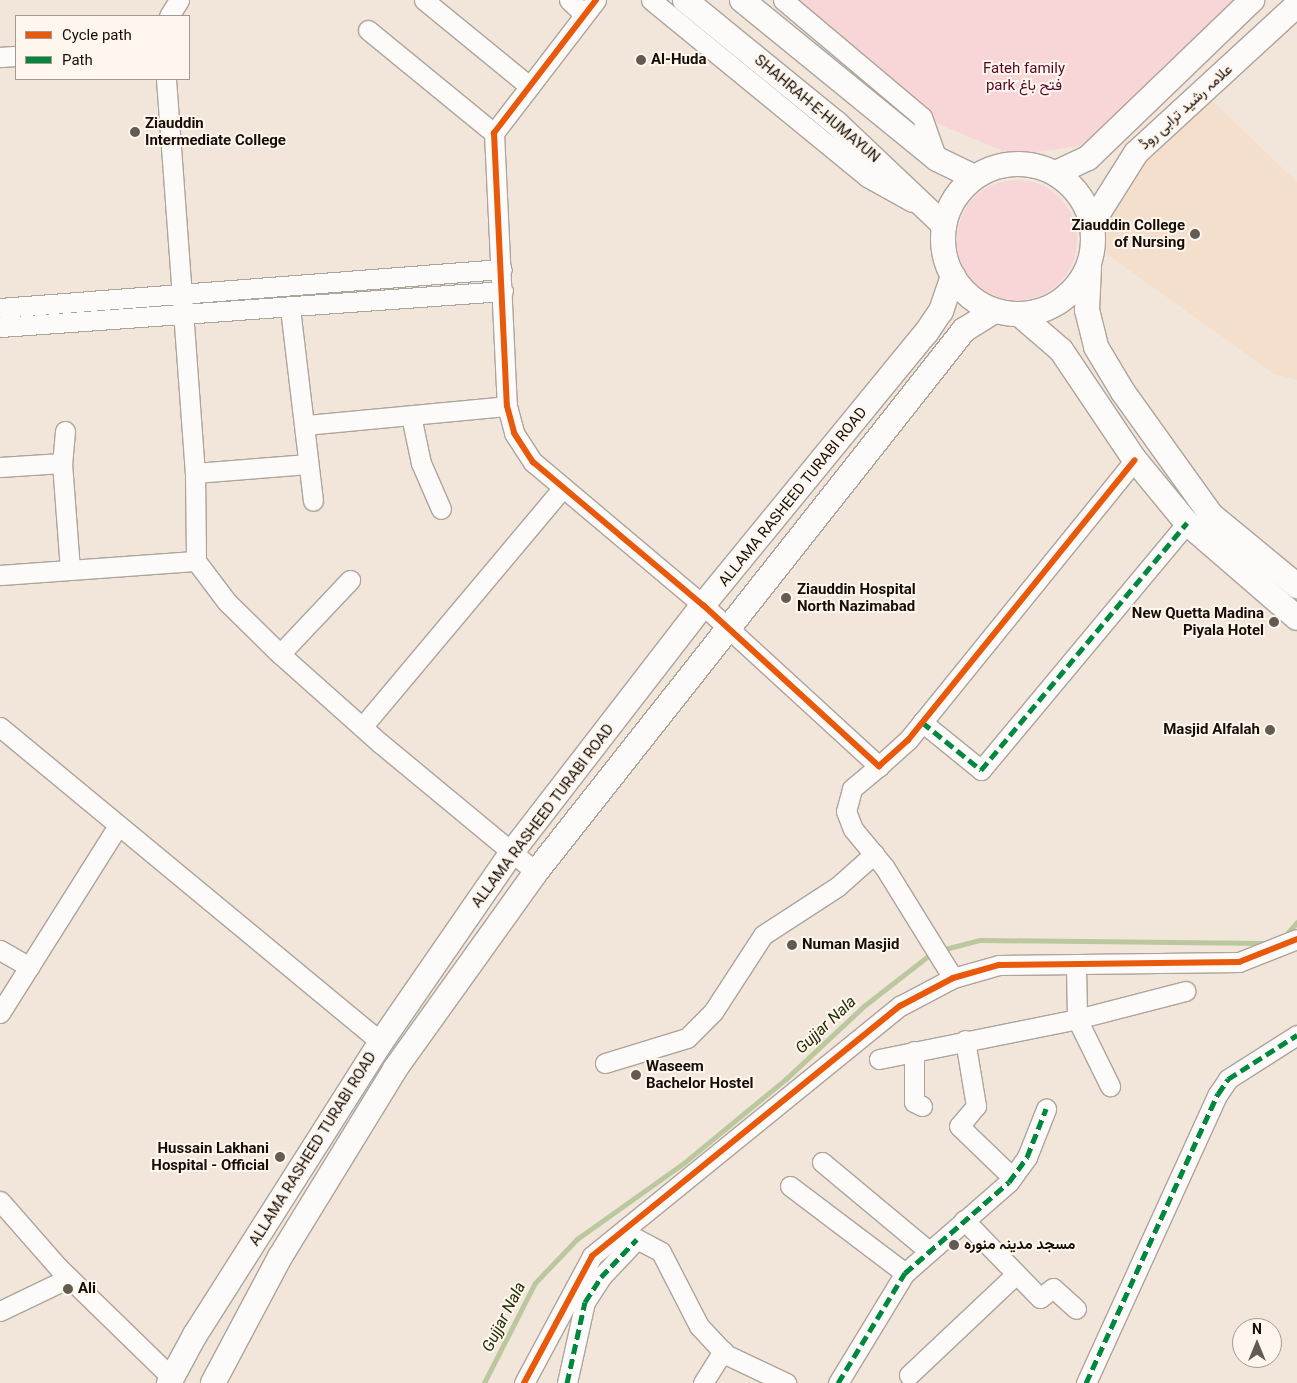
<!DOCTYPE html>
<html>
<head>
<meta charset="utf-8">
<style>
	body { margin:0 }
	#map { position:relative; width:1297px; height:1383px; overflow:hidden; background:#f2e6db; font-family:Roboto,Vazirmatn,sans-serif }
	div>[style] { position:absolute }
	.built>* { inset:0; background:#f4dfcc }
	.green>* { inset:0; background:#f8d5d6 }
	.round { border-radius:50% }
	.stream>* { height:4.5px; margin:-2.25px; padding:0 2.25px; transform-origin:2.25px; border-radius:2.25px; background:#bbc89e }
	.roads { filter:drop-shadow(1px 0 #ada49b) drop-shadow(-1px 0 #ada49b) drop-shadow(0 1px #ada49b) drop-shadow(0 -1px #ada49b) }
	.minor>* { height:19px; margin:-9.5px; padding:0 9.5px; transform-origin:9.5px; border-radius:9.5px; background:#fdfbfa }
	.major>* { height:24px; margin:-12px; padding:0 12px; transform-origin:12px; border-radius:12px; background:#fdfbfa }
	.major>.ring { margin:-12px; padding:0; box-sizing:content-box; background:none; border:24px solid #fdfbfa; border-radius:50% }
	.quiet>* { height:5px; margin-top:-2.5px; transform-origin:0; background:repeating-linear-gradient(90deg,#00873e 0 10px,transparent 0 15px) }
	.cycleway>* { height:6px; margin:-3px; padding:0 3px; transform-origin:3px; border-radius:3px; background:#e8590c }
	.dots>* { width:14px; height:14px; translate:-50% -50%; box-sizing:border-box; border:2px solid #fff6ed; border-radius:50% }
	span { translate:-50% -50%; white-space:nowrap; text-align:center; line-height:1.15; -webkit-text-stroke:4px #fff6ed; paint-order:stroke }
	.poi-label { font-size:15px; color:#160e07; font-weight:700 }
	.left { translate:0 -50%; text-align:left }
	.right { translate:-100% -50%; text-align:right }
	.park-label { font-size:15px; color:#550726 }
	.street-label { font-size:15px; color:#160e07 }
	.water-label { font-size:16px; color:#202f06; font-style:italic }
	.legend { position:absolute; left:15px; top:15px; width:175px; height:65px; box-sizing:border-box; background:#fff6ed; border:1px solid #a29991; margin:0; padding:6px 9px; list-style:none; font-size:15px; color:#160e07 }
	.legend li { display:flex; align-items:center; gap:10px; height:25px }
	.legend b { width:25px; border:1px solid #a29991 }
	.north { position:absolute; left:1232px; top:1318px; width:50px; height:50px; box-sizing:border-box; background:#fff6ed; border:1px solid #a29991; border-radius:50%; rotate:0deg; font-size:14px; font-weight:700; line-height:20px; text-align:center; color:#160e07 }
	.north::after { content:''; display:block; margin:auto; width:18px; height:22px; background:#635a51; clip-path:polygon(50% 0,100% 100%,50% 72%,0 100%) }
</style>
</head>
<body>
<div id="map">
	<div class="built">
		<div style="clip-path:polygon(1203px 92px,1297px 182px,1297px 380px,1274px 374px,1094px 245px,1092px 223px)"></div>
	</div>
	<div class="green">
		<div style="clip-path:polygon(783px 0,1248px 0,1094px 144px,1012px 155px,922px 117px)"></div>
		<div class="round" style="left:957px;top:180px;width:120px;height:120px"></div>
	</div>
	<div class="stream">
		<div style="left:1285px;top:936px;width:18px;rotate:-49deg"></div>
		<div style="left:941px;top:950px;width:40px;rotate:-14.4deg"></div>
		<div style="left:980px;top:940px;width:284px;rotate:0.6deg"></div>
		<div style="left:484px;top:1383px;width:112px;rotate:-63deg"></div>
		<div style="left:535px;top:1283px;width:61px;rotate:-46.3deg"></div>
		<div style="left:577px;top:1239px;width:131px;rotate:-35.4deg"></div>
		<div style="left:684px;top:1163px;width:132px;rotate:-39.5deg"></div>
		<div style="left:786px;top:1079px;width:107px;rotate:-43.1deg"></div>
		<div style="left:864px;top:1006px;width:86px;rotate:-37.9deg"></div>
	</div>
	<div class="roads">
		<div class="minor">
			<div style="left:424px;top:0;width:136px;rotate:39.3deg"></div>
			<div style="left:569px;top:0;width:21px;rotate:43deg"></div>
			<div style="left:596px;top:0;width:168px;rotate:127.5deg"></div>
			<div style="left:494px;top:133px;width:273px;rotate:87.3deg"></div>
			<div style="left:507px;top:406px;width:28px;rotate:75deg"></div>
			<div style="left:514px;top:433px;width:35px;rotate:57deg"></div>
			<div style="left:533px;top:462px;width:222px;rotate:40.1deg"></div>
			<div style="left:703px;top:605px;width:239px;rotate:42.5deg"></div>
			<div style="left:879px;top:766px;width:39px;rotate:-42deg"></div>
			<div style="left:908px;top:740px;width:360px;rotate:-51deg"></div>
			<div style="left:651px;top:0;width:279px;rotate:39.3deg"></div>
			<div style="left:867px;top:177px;width:51px;rotate:29.1deg"></div>
			<div style="left:783px;top:0;width:182px;rotate:40.1deg"></div>
			<div style="left:922px;top:117px;width:45px;rotate:70.3deg"></div>
			<div style="left:169px;top:16px;width:19px;rotate:-58deg"></div>
			<div style="left:368px;top:30px;width:163px;rotate:39.3deg"></div>
			<div style="left:0;top:57px;width:16px;rotate:-4deg"></div>
			<div style="left:166px;top:79px;width:395px;rotate:85.8deg"></div>
			<div style="left:195px;top:473px;width:88px;rotate:89.3deg"></div>
			<div style="left:196px;top:561px;width:51px;rotate:52.9deg"></div>
			<div style="left:227px;top:602px;width:74px;rotate:44.5deg"></div>
			<div style="left:280px;top:654px;width:134px;rotate:41.7deg"></div>
			<div style="left:380px;top:743px;width:202px;rotate:39.6deg"></div>
			<div style="left:0;top:308px;width:503px;rotate:-4.45deg"></div>
			<div style="left:290px;top:308px;width:194px;rotate:83.2deg"></div>
			<div style="left:0;top:327px;width:504px;rotate:-4.09deg"></div>
			<div style="left:411px;top:416px;width:48px;rotate:78deg"></div>
			<div style="left:421px;top:463px;width:50px;rotate:66.5deg"></div>
			<div style="left:306px;top:425px;width:202px;rotate:-5.4deg"></div>
			<div style="left:65px;top:431px;width:32px;rotate:95deg"></div>
			<div style="left:62px;top:463px;width:107px;rotate:85.7deg"></div>
			<div style="left:0;top:467px;width:62px;rotate:-3.7deg"></div>
			<div style="left:195px;top:473px;width:113px;rotate:-4.6deg"></div>
			<div style="left:0;top:575px;width:196px;rotate:-4.1deg"></div>
			<div style="left:280px;top:654px;width:102px;rotate:-46.6deg"></div>
			<div style="left:922px;top:722px;width:76px;rotate:39.1deg"></div>
			<div style="left:981px;top:770px;width:322px;rotate:-50.2deg"></div>
			<div style="left:0;top:727px;width:494px;rotate:39.6deg"></div>
			<div style="left:362px;top:727px;width:311px;rotate:-50deg"></div>
			<div style="left:879px;top:766px;width:35px;rotate:140deg"></div>
			<div style="left:852px;top:789px;width:23px;rotate:105deg"></div>
			<div style="left:846px;top:811px;width:19px;rotate:69deg"></div>
			<div style="left:853px;top:829px;width:50px;rotate:50.6deg"></div>
			<div style="left:885px;top:868px;width:129px;rotate:58.3deg"></div>
			<div style="left:0;top:950px;width:34px;rotate:30deg"></div>
			<div style="left:1076px;top:965px;width:54px;rotate:88.9deg"></div>
			<div style="left:1077px;top:1019px;width:75px;rotate:63.8deg"></div>
			<div style="left:0;top:1013px;width:220px;rotate:-57.8deg"></div>
			<div style="left:965px;top:1040px;width:67px;rotate:80.5deg"></div>
			<div style="left:976px;top:1106px;width:26px;rotate:130deg"></div>
			<div style="left:959px;top:1126px;width:74px;rotate:43.9deg"></div>
			<div style="left:914px;top:1051px;width:51px;rotate:90deg"></div>
			<div style="left:914px;top:1102px;width:9px;rotate:27deg"></div>
			<div style="left:879px;top:1059px;width:202px;rotate:-11.4deg"></div>
			<div style="left:1077px;top:1019px;width:112px;rotate:-14.5deg"></div>
			<div style="left:605px;top:1063px;width:86px;rotate:-17deg"></div>
			<div style="left:687px;top:1038px;width:37px;rotate:-45deg"></div>
			<div style="left:713px;top:1012px;width:92px;rotate:-57deg"></div>
			<div style="left:763px;top:935px;width:88px;rotate:-33deg"></div>
			<div style="left:837px;top:887px;width:50px;rotate:-41.7deg"></div>
			<div style="left:822px;top:1162px;width:139px;rotate:39.8deg"></div>
			<div style="left:790px;top:1186px;width:144px;rotate:37.1deg"></div>
			<div style="left:0;top:1201px;width:88px;rotate:48.7deg"></div>
			<div style="left:58px;top:1267px;width:159px;rotate:44.2deg"></div>
			<div style="left:964px;top:1220px;width:109px;rotate:45.7deg"></div>
			<div style="left:1040px;top:1298px;width:16px;rotate:-38deg"></div>
			<div style="left:1053px;top:1288px;width:31px;rotate:42deg"></div>
			<div style="left:0;top:1311px;width:76px;rotate:-25.6deg"></div>
			<div style="left:909px;top:1375px;width:147px;rotate:-43.3deg"></div>
			<div style="left:524px;top:1383px;width:144px;rotate:-61.8deg"></div>
			<div style="left:592px;top:1256px;width:397px;rotate:-39.1deg"></div>
			<div style="left:900px;top:1006px;width:60px;rotate:-27.8deg"></div>
			<div style="left:953px;top:978px;width:48px;rotate:-15.8deg"></div>
			<div style="left:999px;top:965px;width:240px;rotate:-0.7deg"></div>
			<div style="left:1239px;top:962px;width:62px;rotate:-21.6deg"></div>
			<div style="left:567px;top:1383px;width:83px;rotate:-77.5deg"></div>
			<div style="left:585px;top:1302px;width:30px;rotate:-57deg"></div>
			<div style="left:601px;top:1277px;width:52px;rotate:-46.5deg"></div>
			<div style="left:637px;top:1239px;width:27px;rotate:28deg"></div>
			<div style="left:661px;top:1252px;width:83px;rotate:62.8deg"></div>
			<div style="left:699px;top:1326px;width:38px;rotate:47deg"></div>
			<div style="left:725px;top:1354px;width:68px;rotate:25.4deg"></div>
			<div style="left:703px;top:1383px;width:38px;rotate:-58deg"></div>
			<div style="left:838px;top:1383px;width:129px;rotate:-58.7deg"></div>
			<div style="left:905px;top:1273px;width:138px;rotate:-41.2deg"></div>
			<div style="left:1009px;top:1182px;width:31px;rotate:-54deg"></div>
			<div style="left:1027px;top:1157px;width:52px;rotate:-68.4deg"></div>
			<div style="left:1086px;top:1383px;width:318px;rotate:-65.5deg"></div>
			<div style="left:1218px;top:1094px;width:18px;rotate:-56deg"></div>
			<div style="left:1228px;top:1079px;width:82px;rotate:-32.5deg"></div>
		</div>
		<div class="major">
			<div style="left:685px;top:0;width:195px;rotate:39.2deg"></div>
			<div style="left:836px;top:123px;width:149px;rotate:43.4deg"></div>
			<div style="left:742px;top:0;width:252px;rotate:39.2deg"></div>
			<div style="left:937px;top:159px;width:41px;rotate:25.9deg"></div>
			<div class="ring" style="left:943px;top:164px;width:126px;height:126px"></div>
			<div style="left:1056px;top:173px;width:35px;rotate:-25deg"></div>
			<div style="left:1088px;top:158px;width:228px;rotate:-43.9deg"></div>
			<div style="left:1092px;top:223px;width:83px;rotate:-57.8deg"></div>
			<div style="left:1136px;top:153px;width:219px;rotate:-42.6deg"></div>
			<div style="left:1089px;top:268px;width:42px;rotate:92.7deg"></div>
			<div style="left:1087px;top:310px;width:38px;rotate:76deg"></div>
			<div style="left:1096px;top:347px;width:52px;rotate:59deg"></div>
			<div style="left:1123px;top:392px;width:151px;rotate:54.4deg"></div>
			<div style="left:1211px;top:515px;width:112px;rotate:39.5deg"></div>
			<div style="left:1019px;top:314px;width:55px;rotate:40.6deg"></div>
			<div style="left:1061px;top:350px;width:133px;rotate:56.1deg"></div>
			<div style="left:1135px;top:460px;width:82px;rotate:50.5deg"></div>
			<div style="left:1187px;top:523px;width:145px;rotate:40.8deg"></div>
			<div style="left:169px;top:1383px;width:55px;rotate:-61.6deg"></div>
			<div style="left:195px;top:1335px;width:347px;rotate:-57.6deg"></div>
			<div style="left:381px;top:1042px;width:231px;rotate:-55.4deg"></div>
			<div style="left:512px;top:852px;width:312px;rotate:-52.3deg"></div>
			<div style="left:703px;top:605px;width:352px;rotate:-50.7deg"></div>
			<div style="left:926px;top:333px;width:27px;rotate:-56deg"></div>
			<div style="left:941px;top:311px;width:37px;rotate:-71deg"></div>
			<div style="left:213px;top:1383px;width:143px;rotate:-62deg"></div>
			<div style="left:280px;top:1257px;width:220px;rotate:-58.5deg"></div>
			<div style="left:395px;top:1069px;width:242px;rotate:-54.4deg"></div>
			<div style="left:536px;top:872px;width:691px;rotate:-51.7deg"></div>
			<div style="left:964px;top:330px;width:36px;rotate:-32deg"></div>
		</div>
	</div>
	<div class="quiet">
		<div style="left:922px;top:722px;width:76px;rotate:39.1deg"></div>
		<div style="left:981px;top:770px;width:322px;rotate:-50.2deg"></div>
		<div style="left:567px;top:1383px;width:83px;rotate:-77.5deg"></div>
		<div style="left:585px;top:1302px;width:30px;rotate:-57deg"></div>
		<div style="left:601px;top:1277px;width:52px;rotate:-46.5deg"></div>
		<div style="left:838px;top:1383px;width:129px;rotate:-58.7deg"></div>
		<div style="left:905px;top:1273px;width:138px;rotate:-41.2deg"></div>
		<div style="left:1009px;top:1182px;width:31px;rotate:-54deg"></div>
		<div style="left:1027px;top:1157px;width:52px;rotate:-68.4deg"></div>
		<div style="left:1086px;top:1383px;width:318px;rotate:-65.5deg"></div>
		<div style="left:1218px;top:1094px;width:18px;rotate:-56deg"></div>
		<div style="left:1228px;top:1079px;width:82px;rotate:-32.5deg"></div>
	</div>
	<div class="cycleway">
		<div style="left:596px;top:0;width:168px;rotate:127.5deg"></div>
		<div style="left:494px;top:133px;width:273px;rotate:87.3deg"></div>
		<div style="left:507px;top:406px;width:28px;rotate:75deg"></div>
		<div style="left:514px;top:433px;width:35px;rotate:57deg"></div>
		<div style="left:533px;top:462px;width:222px;rotate:40.1deg"></div>
		<div style="left:703px;top:605px;width:239px;rotate:42.5deg"></div>
		<div style="left:879px;top:766px;width:39px;rotate:-42deg"></div>
		<div style="left:908px;top:740px;width:360px;rotate:-51deg"></div>
		<div style="left:524px;top:1383px;width:144px;rotate:-61.8deg"></div>
		<div style="left:592px;top:1256px;width:397px;rotate:-39.1deg"></div>
		<div style="left:900px;top:1006px;width:60px;rotate:-27.8deg"></div>
		<div style="left:953px;top:978px;width:48px;rotate:-15.8deg"></div>
		<div style="left:999px;top:965px;width:240px;rotate:-0.7deg"></div>
		<div style="left:1239px;top:962px;width:62px;rotate:-21.6deg"></div>
	</div>
	<div class="dots">
		<div style="left:641px;top:60px;background:#635a51"></div>
		<div style="left:135px;top:132px;background:#635a51"></div>
		<div style="left:1195px;top:234px;background:#635a51"></div>
		<div style="left:786px;top:598px;background:#635a51"></div>
		<div style="left:1274px;top:622px;background:#635a51"></div>
		<div style="left:1270px;top:730px;background:#635a51"></div>
		<div style="left:792px;top:945px;background:#635a51"></div>
		<div style="left:636px;top:1075px;background:#635a51"></div>
		<div style="left:280px;top:1157px;background:#635a51"></div>
		<div style="left:954px;top:1245px;background:#635a51"></div>
		<div style="left:68px;top:1289px;background:#635a51"></div>
	</div>
	<div class="poi-label">
		<span class="left" style="left:651px;top:60px">Al-Huda</span>
		<span class="left" style="left:145px;top:132px">Ziauddin<br>Intermediate College</span>
		<span class="right" style="left:1185px;top:234px">Ziauddin College<br>of Nursing</span>
		<span class="left" style="left:797px;top:598px">Ziauddin Hospital<br>North Nazimabad</span>
		<span class="right" style="left:1264px;top:622px">New Quetta Madina<br>Piyala Hotel</span>
		<span class="right" style="left:1260px;top:730px">Masjid Alfalah</span>
		<span class="left" style="left:802px;top:945px">Numan Masjid</span>
		<span class="left" style="left:646px;top:1075px">Waseem<br>Bachelor Hostel</span>
		<span class="right" style="left:269px;top:1157px">Hussain Lakhani<br>Hospital - Official</span>
		<span class="left" style="left:964px;top:1245px">مسجد مدینہ منورہ</span>
		<span class="left" style="left:78px;top:1289px">Ali</span>
	</div>
	<div class="park-label">
		<span style="left:1024px;top:77px">Fateh family<br>park فتح باغ</span>
	</div>
	<div class="street-label">
		<span style="left:1186px;top:107px;rotate:-42deg">علامہ رشید ترابی روڈ</span>
		<span style="left:817px;top:109px;rotate:40deg">SHAHRAH-E-HUMAYUN</span>
		<span style="left:793px;top:497px;rotate:-51deg">ALLAMA RASHEED TURABI ROAD</span>
		<span style="left:543px;top:816px;rotate:-53deg">ALLAMA RASHEED TURABI ROAD</span>
		<span style="left:313px;top:1149px;rotate:-58deg">ALLAMA RASHEED TURABI ROAD</span>
	</div>
	<div class="water-label">
		<span style="left:826px;top:1025px;rotate:-43deg">Gujjar Nala</span>
		<span style="left:504px;top:1317px;rotate:-63deg">Gujjar Nala</span>
	</div>
	<ul class="legend">
	<li><b style="height:6px;background:#e8590c"></b>Cycle path</li>
	<li><b style="height:6px;background:#00873e"></b>Path</li>
	</ul>
	<div class="north">N</div>
</div>
</body>
</html>
